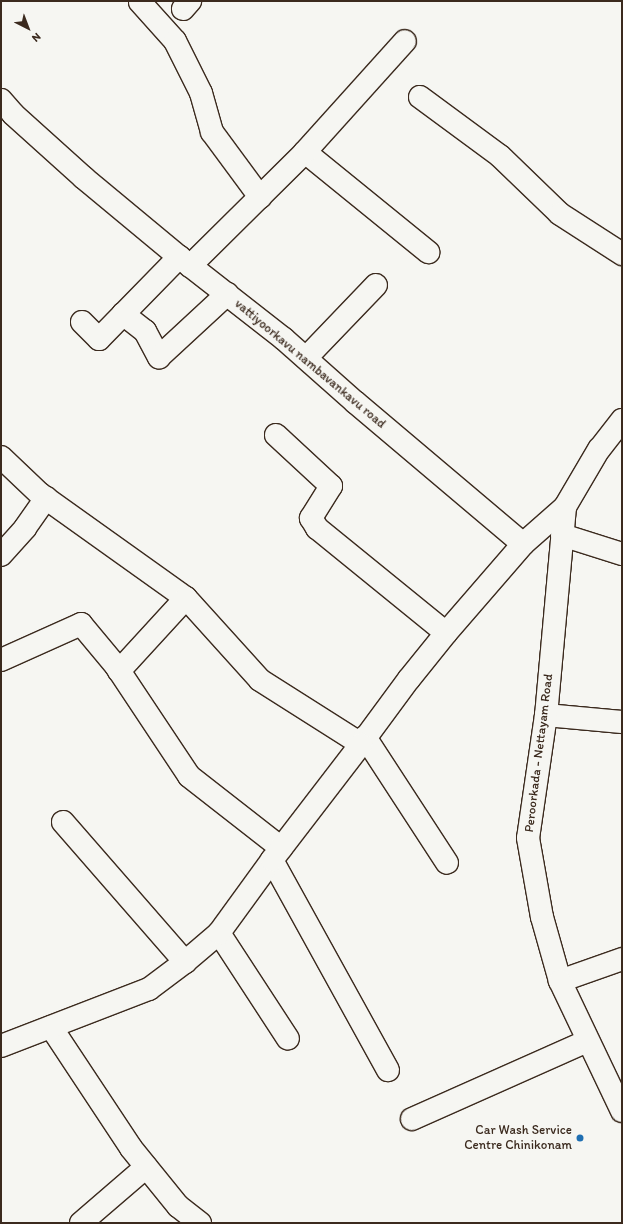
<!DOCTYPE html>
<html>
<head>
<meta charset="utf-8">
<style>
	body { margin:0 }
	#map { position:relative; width:623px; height:1224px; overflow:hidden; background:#f6f6f2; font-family:Itim,sans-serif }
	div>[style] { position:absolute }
	.roads { filter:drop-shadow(1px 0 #3b2a1e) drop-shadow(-1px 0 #3b2a1e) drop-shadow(0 1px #3b2a1e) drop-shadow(0 -1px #3b2a1e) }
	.street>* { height:22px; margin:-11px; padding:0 11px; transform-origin:11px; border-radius:11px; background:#f6f6f2 }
	.secondary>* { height:22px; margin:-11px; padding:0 11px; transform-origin:11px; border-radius:11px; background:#f6f6f2 }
	.dots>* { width:11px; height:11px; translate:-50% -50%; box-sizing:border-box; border:2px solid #f6f6f2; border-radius:50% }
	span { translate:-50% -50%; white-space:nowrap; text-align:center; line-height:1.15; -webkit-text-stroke:3px #f6f6f2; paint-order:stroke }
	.street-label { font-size:13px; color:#3b2a1e }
	.poi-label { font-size:13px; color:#3b2a1e }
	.right { translate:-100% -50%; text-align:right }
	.frame { position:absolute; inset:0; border:2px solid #3b2a1e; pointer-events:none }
	.north { position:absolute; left:8px; top:8px; width:40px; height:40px; -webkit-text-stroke:3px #f6f6f2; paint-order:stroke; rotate:138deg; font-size:11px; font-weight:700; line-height:16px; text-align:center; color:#3b2a1e }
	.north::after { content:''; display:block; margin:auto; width:14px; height:18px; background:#3b2a1e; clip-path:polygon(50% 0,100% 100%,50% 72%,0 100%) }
</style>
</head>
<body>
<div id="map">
	<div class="roads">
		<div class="street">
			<div style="left:140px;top:2px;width:52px;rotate:48.1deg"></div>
			<div style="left:175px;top:41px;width:58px;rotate:63.4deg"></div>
			<div style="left:201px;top:93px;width:41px;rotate:74.2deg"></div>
			<div style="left:212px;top:132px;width:81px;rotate:53.6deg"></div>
			<div style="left:183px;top:9px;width:11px;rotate:-49deg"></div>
			<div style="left:420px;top:97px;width:99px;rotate:36.4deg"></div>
			<div style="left:500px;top:156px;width:83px;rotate:44deg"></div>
			<div style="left:560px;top:214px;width:74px;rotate:32.8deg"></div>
			<div style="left:1px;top:100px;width:18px;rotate:49deg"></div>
			<div style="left:13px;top:114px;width:96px;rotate:42deg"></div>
			<div style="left:84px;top:178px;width:124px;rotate:39.7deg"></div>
			<div style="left:179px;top:257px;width:133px;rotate:38deg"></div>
			<div style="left:284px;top:339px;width:95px;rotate:41.6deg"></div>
			<div style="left:355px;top:402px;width:220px;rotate:40.2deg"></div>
			<div style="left:523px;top:544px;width:56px;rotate:-41.4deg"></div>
			<div style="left:305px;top:152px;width:159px;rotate:39.1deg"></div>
			<div style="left:190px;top:266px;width:162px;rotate:-44.7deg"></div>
			<div style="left:305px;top:152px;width:149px;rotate:-48deg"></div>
			<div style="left:123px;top:314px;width:28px;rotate:38deg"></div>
			<div style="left:145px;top:331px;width:30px;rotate:62deg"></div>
			<div style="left:159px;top:357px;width:93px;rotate:-42.8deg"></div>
			<div style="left:82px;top:322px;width:24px;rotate:45deg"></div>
			<div style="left:99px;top:339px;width:115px;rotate:-45.7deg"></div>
			<div style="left:306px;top:358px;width:101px;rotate:-46.2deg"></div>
			<div style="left:276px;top:435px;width:75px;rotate:42.8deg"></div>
			<div style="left:331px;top:486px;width:38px;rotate:122deg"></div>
			<div style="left:311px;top:518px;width:12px;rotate:59deg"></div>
			<div style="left:317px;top:528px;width:166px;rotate:39.1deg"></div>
			<div style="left:1px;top:457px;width:54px;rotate:43.5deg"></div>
			<div style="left:40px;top:494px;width:179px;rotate:35.5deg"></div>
			<div style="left:186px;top:598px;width:110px;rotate:47.9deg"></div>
			<div style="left:260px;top:680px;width:120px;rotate:32.4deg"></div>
			<div style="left:361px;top:744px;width:81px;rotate:-53.6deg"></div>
			<div style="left:409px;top:679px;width:59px;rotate:-51.2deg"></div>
			<div style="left:446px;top:633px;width:118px;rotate:-49.1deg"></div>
			<div style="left:562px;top:535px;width:63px;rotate:17.6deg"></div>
			<div style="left:1px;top:555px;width:36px;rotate:-48deg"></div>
			<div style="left:25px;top:528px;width:37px;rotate:-55deg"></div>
			<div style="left:1px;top:660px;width:88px;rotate:-24.2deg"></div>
			<div style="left:81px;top:624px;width:55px;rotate:50.2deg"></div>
			<div style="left:116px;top:666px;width:132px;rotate:56.4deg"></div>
			<div style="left:189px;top:776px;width:117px;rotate:38deg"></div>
			<div style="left:119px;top:671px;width:99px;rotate:-47.5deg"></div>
			<div style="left:546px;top:715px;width:76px;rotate:5.3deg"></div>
			<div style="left:365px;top:737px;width:150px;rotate:56.9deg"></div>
			<div style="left:63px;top:822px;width:186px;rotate:48.9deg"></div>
			<div style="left:272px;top:860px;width:240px;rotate:61.1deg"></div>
			<div style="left:219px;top:933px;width:126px;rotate:56.9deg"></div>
			<div style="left:560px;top:981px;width:66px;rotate:-19.5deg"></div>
			<div style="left:51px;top:1027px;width:145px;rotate:56.5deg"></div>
			<div style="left:131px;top:1148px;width:75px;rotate:51deg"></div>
			<div style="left:178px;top:1206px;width:28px;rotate:38deg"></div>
			<div style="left:1px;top:1046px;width:159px;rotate:-21.1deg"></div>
			<div style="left:149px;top:989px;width:45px;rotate:-36.9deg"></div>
			<div style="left:185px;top:962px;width:45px;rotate:-40.5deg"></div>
			<div style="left:219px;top:933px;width:90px;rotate:-54deg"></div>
			<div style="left:272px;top:860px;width:146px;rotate:-52.5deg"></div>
			<div style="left:412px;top:1119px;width:192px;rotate:-24deg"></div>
			<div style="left:81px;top:1223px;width:86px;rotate:-40.7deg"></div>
		</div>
		<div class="secondary">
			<div style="left:622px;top:420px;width:37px;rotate:128deg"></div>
			<div style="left:599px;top:449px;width:67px;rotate:120.4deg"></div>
			<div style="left:565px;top:507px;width:209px;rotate:95.2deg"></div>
			<div style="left:546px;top:715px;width:124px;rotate:98.3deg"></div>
			<div style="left:528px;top:838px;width:80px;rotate:80deg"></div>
			<div style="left:542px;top:917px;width:66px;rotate:74.3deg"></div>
			<div style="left:560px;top:981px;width:144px;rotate:64.5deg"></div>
		</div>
	</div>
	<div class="dots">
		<div style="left:580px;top:1138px;background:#1f6fb2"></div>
	</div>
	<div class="street-label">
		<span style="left:310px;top:364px;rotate:40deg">vattiyoorkavu nambavankavu road</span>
		<span style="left:539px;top:753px;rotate:-83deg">Peroorkada - Nettayam Road</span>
	</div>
	<div class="poi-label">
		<span class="right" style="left:572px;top:1138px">Car Wash Service<br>Centre Chinikonam</span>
	</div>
	<div class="frame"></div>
	<div class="north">N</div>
</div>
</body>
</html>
